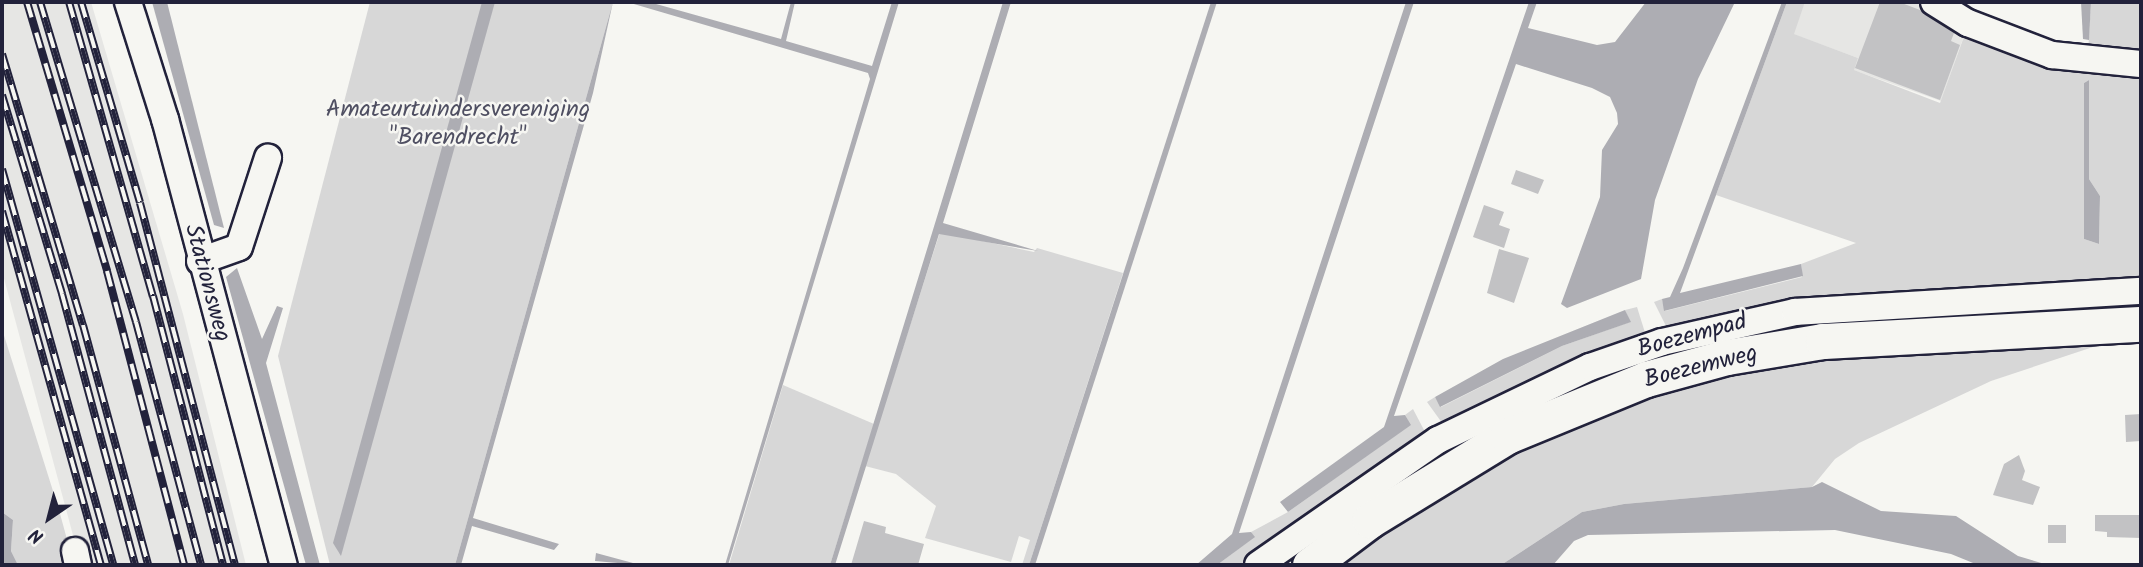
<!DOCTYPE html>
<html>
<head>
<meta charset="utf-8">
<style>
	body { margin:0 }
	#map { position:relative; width:2143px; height:567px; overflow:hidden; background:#f6f6f2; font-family:Kalam,sans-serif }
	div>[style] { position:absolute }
	.built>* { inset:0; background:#e6e6e4 }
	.green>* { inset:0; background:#d7d7d7 }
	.water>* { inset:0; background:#adadb3 }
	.building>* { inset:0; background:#c2c2c4 }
	.roads { filter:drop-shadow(2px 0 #22223b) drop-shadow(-2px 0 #22223b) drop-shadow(0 2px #22223b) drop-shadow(0 -2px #22223b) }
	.minor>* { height:26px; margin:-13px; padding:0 13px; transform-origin:13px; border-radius:13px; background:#f6f6f2 }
	.major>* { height:35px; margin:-17.5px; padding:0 17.5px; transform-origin:17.5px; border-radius:17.5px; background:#f6f6f2 }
	.rail>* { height:8px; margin-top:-4px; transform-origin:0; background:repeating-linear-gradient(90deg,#f6f6f2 0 16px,#22223b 0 32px); box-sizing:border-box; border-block:2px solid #22223b }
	span { translate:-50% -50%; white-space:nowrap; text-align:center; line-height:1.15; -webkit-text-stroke:5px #f6f6f2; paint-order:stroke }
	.park-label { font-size:24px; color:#4f4f62 }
	.street-label { font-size:24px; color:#22223b }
	.frame { position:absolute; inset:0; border:4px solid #22223b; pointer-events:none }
	.north { position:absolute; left:14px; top:483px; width:70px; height:70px; -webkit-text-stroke:5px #f6f6f2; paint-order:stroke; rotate:215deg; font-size:19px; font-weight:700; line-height:28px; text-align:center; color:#22223b }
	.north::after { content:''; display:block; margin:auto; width:24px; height:32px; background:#22223b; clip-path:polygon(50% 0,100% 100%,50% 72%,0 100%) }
</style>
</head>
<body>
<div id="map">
	<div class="built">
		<div style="clip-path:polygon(2px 2px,91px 2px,183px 314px,246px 565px,81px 565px,2px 271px)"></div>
		<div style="clip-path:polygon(1805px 2px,1968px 2px,1971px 16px,1941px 101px,1853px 70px,1858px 58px,1793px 34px)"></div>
	</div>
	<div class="green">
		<div style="clip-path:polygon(370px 2px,613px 2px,455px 565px,330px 565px,278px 356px)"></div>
		<div style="clip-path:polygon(evenodd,1787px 2px,1805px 2px,1794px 34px,1858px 58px,1854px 70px,1940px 103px,1966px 31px,2141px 74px,2141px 285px,1669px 332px,1654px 302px,1662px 299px,1665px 311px,1802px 277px,1801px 264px,1856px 243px,1716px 195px,1787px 2px,2089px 80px,2089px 179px,2100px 196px,2099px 244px,2084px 239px,2084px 83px,2089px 80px)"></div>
		<div style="clip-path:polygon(2091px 2px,2141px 2px,2141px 56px,2088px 54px)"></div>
		<div style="clip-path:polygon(940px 232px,1034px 252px,1037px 248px,1123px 273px,1029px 565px,1022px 565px,1030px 540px,1019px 536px,1011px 562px,925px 538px,936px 506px,896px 474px,865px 466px)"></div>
		<div style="clip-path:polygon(1637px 307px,1647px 339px,1445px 427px,1427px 402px,1435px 397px,1441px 407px,1562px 346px,1630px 322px,1625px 310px)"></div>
		<div style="clip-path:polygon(2px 329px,59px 510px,74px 565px,18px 565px,11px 551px,13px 520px,2px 512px)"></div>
		<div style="clip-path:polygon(2105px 343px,1991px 381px,1859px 443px,1835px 459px,1812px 487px,1624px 504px,1582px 512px,1501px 565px,1329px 565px,1503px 450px,1656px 387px,1845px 351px)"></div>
		<div style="clip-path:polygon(783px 385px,874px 424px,830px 565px,729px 565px)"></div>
		<div style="clip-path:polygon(1413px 409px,1424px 430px,1421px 442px,1248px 565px,1217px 565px,1254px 537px,1251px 532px,1288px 512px,1410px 425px,1405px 415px)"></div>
	</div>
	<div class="water">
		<div style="clip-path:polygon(152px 2px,167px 2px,224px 228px,214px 225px)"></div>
		<div style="clip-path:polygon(482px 2px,495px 2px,341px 556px,333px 543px)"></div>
		<div style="clip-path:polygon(613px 2px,593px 93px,473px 518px,559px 544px,554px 550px,472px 526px,461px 565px,455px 565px)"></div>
		<div style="clip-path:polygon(627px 2px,649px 2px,781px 39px,791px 2px,795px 2px,786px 41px,872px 66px,892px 2px,899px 2px,728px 565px,725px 565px,870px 79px,868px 73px)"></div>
		<div style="clip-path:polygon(1003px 2px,1011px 2px,943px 223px,1038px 251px,939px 234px,835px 565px,830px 565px)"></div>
		<div style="clip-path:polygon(1211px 2px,1217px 2px,1035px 565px,1029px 565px)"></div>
		<div style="clip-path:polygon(1406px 2px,1414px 2px,1239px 533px,1251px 532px,1255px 537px,1217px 565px,1196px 565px,1232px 534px)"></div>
		<div style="clip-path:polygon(1529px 2px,1537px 2px,1528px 28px,1597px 45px,1615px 42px,1646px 2px,1735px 2px,1698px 79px,1655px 200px,1641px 279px,1567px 308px,1561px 304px,1600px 197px,1602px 150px,1618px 124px,1617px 113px,1610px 97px,1592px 88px,1516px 64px,1394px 416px,1405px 415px,1411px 425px,1288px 512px,1280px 502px,1384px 427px)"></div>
		<div style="clip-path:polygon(1782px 2px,1787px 2px,1680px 293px,1801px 264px,1803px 276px,1664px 311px,1662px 299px,1670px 297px,1683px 268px)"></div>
		<div style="clip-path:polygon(2081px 2px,2091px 2px,2089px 40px,2083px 39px)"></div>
		<div style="clip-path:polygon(2089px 80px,2089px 179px,2100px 196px,2099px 244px,2084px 239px,2084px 83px)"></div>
		<div style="clip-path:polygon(237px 268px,262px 339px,277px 306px,283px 308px,266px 363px,320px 565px,306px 565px,226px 277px)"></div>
		<div style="clip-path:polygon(1625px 310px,1631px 322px,1562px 346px,1440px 407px,1435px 397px,1503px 359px)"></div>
		<div style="clip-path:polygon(1822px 482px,1881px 511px,1956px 516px,2018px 556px,2048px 565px,1978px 565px,1951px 554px,1835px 530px,1588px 535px,1574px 541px,1553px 565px,1501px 565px,1582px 512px,1624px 504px,1812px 487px)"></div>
		<div style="clip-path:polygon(2px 512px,13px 520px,11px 551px,18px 565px,2px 565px)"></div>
		<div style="clip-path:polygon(596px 553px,633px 563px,640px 565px,595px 561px)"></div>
	</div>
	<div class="building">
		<div style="clip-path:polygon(1880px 2px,1899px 2px,1920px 10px,1954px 33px,1951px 41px,1960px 45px,1940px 100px,1855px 68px)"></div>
		<div style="clip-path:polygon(1516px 170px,1544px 180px,1538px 194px,1511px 184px)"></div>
		<div style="clip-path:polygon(1484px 205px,1504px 212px,1499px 225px,1510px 229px,1504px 248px,1473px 237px)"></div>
		<div style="clip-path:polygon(1499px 249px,1529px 258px,1514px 303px,1487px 293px)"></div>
		<div style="clip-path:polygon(2141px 414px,2141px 441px,2126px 442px,2125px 415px)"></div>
		<div style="clip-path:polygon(2019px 455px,2025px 471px,2022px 480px,2040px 487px,2033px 505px,1993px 495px,2004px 464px)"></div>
		<div style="clip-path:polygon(2095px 515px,2141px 515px,2141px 538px,2107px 537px,2107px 532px,2095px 531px)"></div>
		<div style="clip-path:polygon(864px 521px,886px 527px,885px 533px,924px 544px,918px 565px,851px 565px)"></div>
		<div style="clip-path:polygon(2048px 525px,2066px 525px,2066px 543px,2048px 543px)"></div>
	</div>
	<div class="roads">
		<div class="minor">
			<div style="left:128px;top:2px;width:123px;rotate:72.5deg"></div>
			<div style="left:165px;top:119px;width:462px;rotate:75.1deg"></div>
			<div style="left:1934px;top:2px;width:40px;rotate:32deg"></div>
			<div style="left:1968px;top:23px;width:90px;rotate:20.9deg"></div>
			<div style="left:2052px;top:55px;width:89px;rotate:5.8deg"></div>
			<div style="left:200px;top:261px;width:41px;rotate:-19.7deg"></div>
			<div style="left:239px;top:247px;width:94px;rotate:-72deg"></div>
			<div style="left:75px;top:551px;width:14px;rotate:78deg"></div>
			<div style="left:1258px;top:565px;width:219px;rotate:-34.8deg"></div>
			<div style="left:1438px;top:440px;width:169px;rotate:-25.7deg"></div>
			<div style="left:1590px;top:367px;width:76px;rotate:-19.1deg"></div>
			<div style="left:1662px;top:342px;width:136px;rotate:-12.7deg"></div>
			<div style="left:1795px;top:312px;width:347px;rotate:-3.5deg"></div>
		</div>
		<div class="major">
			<div style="left:1310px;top:565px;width:75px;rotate:-36.9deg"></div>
			<div style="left:1370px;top:520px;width:161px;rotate:-31.5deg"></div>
			<div style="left:1507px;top:436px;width:150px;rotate:-22.3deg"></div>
			<div style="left:1646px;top:379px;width:84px;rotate:-15.2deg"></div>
			<div style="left:1727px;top:357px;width:97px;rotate:-9.5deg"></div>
			<div style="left:1823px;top:341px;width:318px;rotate:-3.1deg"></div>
		</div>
	</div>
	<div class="rail">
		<div style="left:27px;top:2px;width:281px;rotate:73.4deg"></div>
		<div style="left:107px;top:271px;width:304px;rotate:75.3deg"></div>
		<div style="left:40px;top:2px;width:334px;rotate:73.3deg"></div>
		<div style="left:136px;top:322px;width:252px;rotate:75deg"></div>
		<div style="left:69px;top:2px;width:306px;rotate:74.1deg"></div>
		<div style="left:153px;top:296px;width:278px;rotate:75.4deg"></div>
		<div style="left:81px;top:2px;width:209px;rotate:73.6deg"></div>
		<div style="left:140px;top:203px;width:374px;rotate:75.3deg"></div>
		<div style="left:2px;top:54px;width:283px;rotate:73.4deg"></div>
		<div style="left:83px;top:325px;width:249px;rotate:74.8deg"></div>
		<div style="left:2px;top:95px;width:208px;rotate:73.2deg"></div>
		<div style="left:62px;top:294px;width:281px;rotate:74.9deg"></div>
		<div style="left:2px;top:169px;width:411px;rotate:74.3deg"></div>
		<div style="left:2px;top:211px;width:368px;rotate:74.4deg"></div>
	</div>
	<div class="park-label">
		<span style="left:458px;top:124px">Amateurtuindersvereniging<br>"Barendrecht"</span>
	</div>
	<div class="street-label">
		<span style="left:207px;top:283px;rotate:75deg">Stationsweg</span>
		<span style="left:1692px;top:336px;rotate:-15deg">Boezempad</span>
		<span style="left:1701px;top:367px;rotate:-14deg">Boezemweg</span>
	</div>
	<div class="frame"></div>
	<div class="north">N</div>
</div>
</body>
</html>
